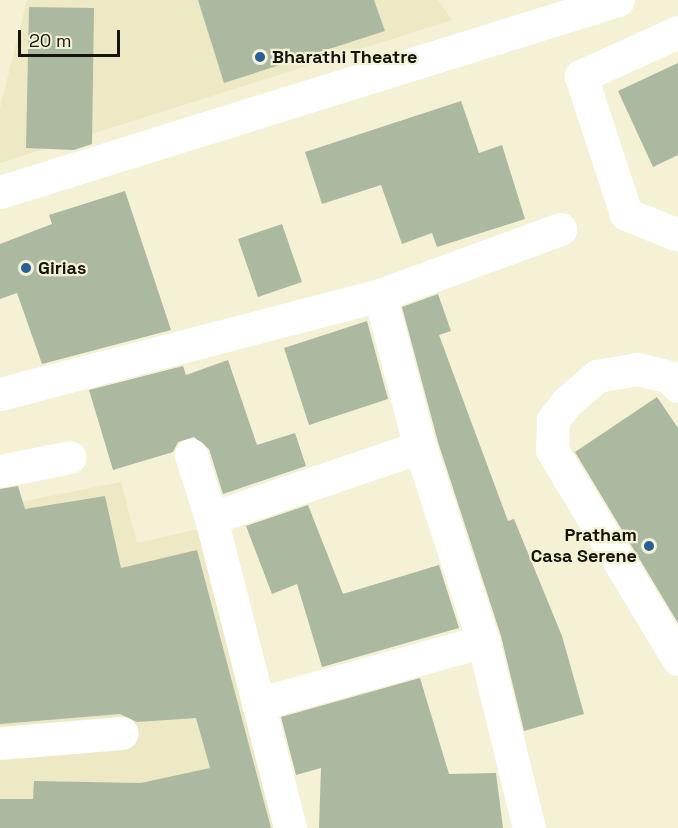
<!DOCTYPE html>
<html>
<head>
<meta charset="utf-8">
<style>
	body { margin:0 }
	#map { position:relative; width:678px; height:828px; overflow:hidden; background:#f4f1d5; font-family:"Space Grotesk",sans-serif }
	div>[style] { position:absolute }
	.built>* { inset:0; background:#ede9c5 }
	.building>* { inset:0; background:#abb9a1 }
	.minor>* { height:33px; margin:-16.5px; padding:0 16.5px; transform-origin:16.5px; border-radius:16.5px; background:#fff }
	.dots>* { width:16px; height:16px; translate:-50% -50%; box-sizing:border-box; border:3px solid #f4f1d5; border-radius:50% }
	span { translate:-50% -50%; white-space:nowrap; text-align:center; line-height:1.15; -webkit-text-stroke:4.5px #f4f1d5; paint-order:stroke }
	.poi-label { font-size:18px; color:#15140a; font-weight:700 }
	.left { translate:0 -50%; text-align:left }
	.right { translate:-100% -50%; text-align:right }
	.scale { position:absolute; left:18px; top:30px; width:102px; height:27px; box-sizing:border-box; border:3px solid #15140a; border-top:0; padding-left:8px; font-size:18px; line-height:21px; white-space:nowrap; color:#15140a; -webkit-text-stroke:4px #f4f1d5; paint-order:stroke }
</style>
</head>
<body>
<div id="map">
	<div class="built">
		<div style="clip-path:polygon(27px 0,438px 0,452px 20px,0 163px,0 108px)"></div>
		<div style="clip-path:polygon(121px 482px,137px 543px,203px 528px,278px 828px,0 828px,0 506px)"></div>
	</div>
	<div class="building">
		<div style="clip-path:polygon(198px 0,374px 0,385px 31px,224px 83px)"></div>
		<div style="clip-path:polygon(29px 7px,94px 8px,92px 144px,74px 150px,26px 148px)"></div>
		<div style="clip-path:polygon(678px 63px,678px 155px,653px 167px,618px 91px)"></div>
		<div style="clip-path:polygon(461px 101px,479px 153px,502px 145px,525px 219px,437px 247px,432px 233px,402px 244px,381px 185px,322px 204px,305px 152px)"></div>
		<div style="clip-path:polygon(125px 191px,171px 330px,42px 364px,17px 293px,0 299px,0 244px,52px 224px,49px 215px)"></div>
		<div style="clip-path:polygon(282px 224px,302px 282px,258px 297px,238px 239px)"></div>
		<div style="clip-path:polygon(438px 294px,451px 331px,439px 335px,508px 521px,514px 519px,562px 636px,584px 714px,524px 731px,501px 636px,438px 442px,402px 307px)"></div>
		<div style="clip-path:polygon(367px 321px,388px 399px,309px 425px,284px 348px)"></div>
		<div style="clip-path:polygon(228px 360px,257px 445px,295px 433px,306px 466px,223px 494px,209px 449px,194px 437px,178px 442px,173px 452px,113px 470px,89px 390px,183px 366px,186px 375px)"></div>
		<div style="clip-path:polygon(657px 397px,678px 428px,678px 623px,575px 452px)"></div>
		<div style="clip-path:polygon(18px 486px,25px 509px,105px 496px,121px 568px,197px 550px,271px 828px,0 828px,0 799px,33px 799px,34px 781px,141px 783px,210px 768px,196px 718px,137px 722px,120px 714px,0 724px,0 489px)"></div>
		<div style="clip-path:polygon(308px 505px,343px 594px,439px 565px,459px 628px,322px 667px,297px 584px,272px 594px,246px 526px)"></div>
		<div style="clip-path:polygon(420px 678px,449px 774px,496px 773px,503px 828px,319px 828px,321px 768px,296px 775px,281px 717px)"></div>
	</div>
	<div class="minor">
		<div style="left:678px;top:32px;width:107px;rotate:155.6deg"></div>
		<div style="left:581px;top:76px;width:145px;rotate:71.9deg"></div>
		<div style="left:626px;top:214px;width:56px;rotate:22deg"></div>
		<div style="left:0;top:192px;width:647px;rotate:-17.26deg"></div>
		<div style="left:380px;top:295px;width:192px;rotate:-20.1deg"></div>
		<div style="left:678px;top:386px;width:12px;rotate:-132deg"></div>
		<div style="left:670px;top:377px;width:33px;rotate:-166deg"></div>
		<div style="left:638px;top:369px;width:42px;rotate:170.3deg"></div>
		<div style="left:597px;top:376px;width:40px;rotate:139deg"></div>
		<div style="left:567px;top:402px;width:23px;rotate:128deg"></div>
		<div style="left:553px;top:420px;width:30px;rotate:92deg"></div>
		<div style="left:552px;top:450px;width:244px;rotate:58.9deg"></div>
		<div style="left:0;top:394px;width:393px;rotate:-14.6deg"></div>
		<div style="left:380px;top:295px;width:157px;rotate:75.3deg"></div>
		<div style="left:420px;top:447px;width:204px;rotate:72deg"></div>
		<div style="left:483px;top:641px;width:193px;rotate:76.2deg"></div>
		<div style="left:191px;top:455px;width:66px;rotate:72.4deg"></div>
		<div style="left:0;top:471px;width:71px;rotate:-11.3deg"></div>
		<div style="left:258px;top:704px;width:234px;rotate:-15.6deg"></div>
		<div style="left:0;top:743px;width:122px;rotate:-4.7deg"></div>
		<div style="left:290px;top:828px;width:320px;rotate:-104.3deg"></div>
		<div style="left:211px;top:518px;width:221px;rotate:-18.8deg"></div>
	</div>
	<div class="dots">
		<div style="left:260px;top:57px;background:#296098"></div>
		<div style="left:26px;top:268px;background:#296098"></div>
		<div style="left:649px;top:546px;background:#296098"></div>
	</div>
	<div class="poi-label">
		<span class="left" style="left:272px;top:57px">Bharathi Theatre</span>
		<span class="left" style="left:38px;top:268px">Girias</span>
		<span class="right" style="left:637px;top:546px">Pratham<br>Casa Serene</span>
	</div>
	<div class="scale">20 m</div>
</div>
</body>
</html>
